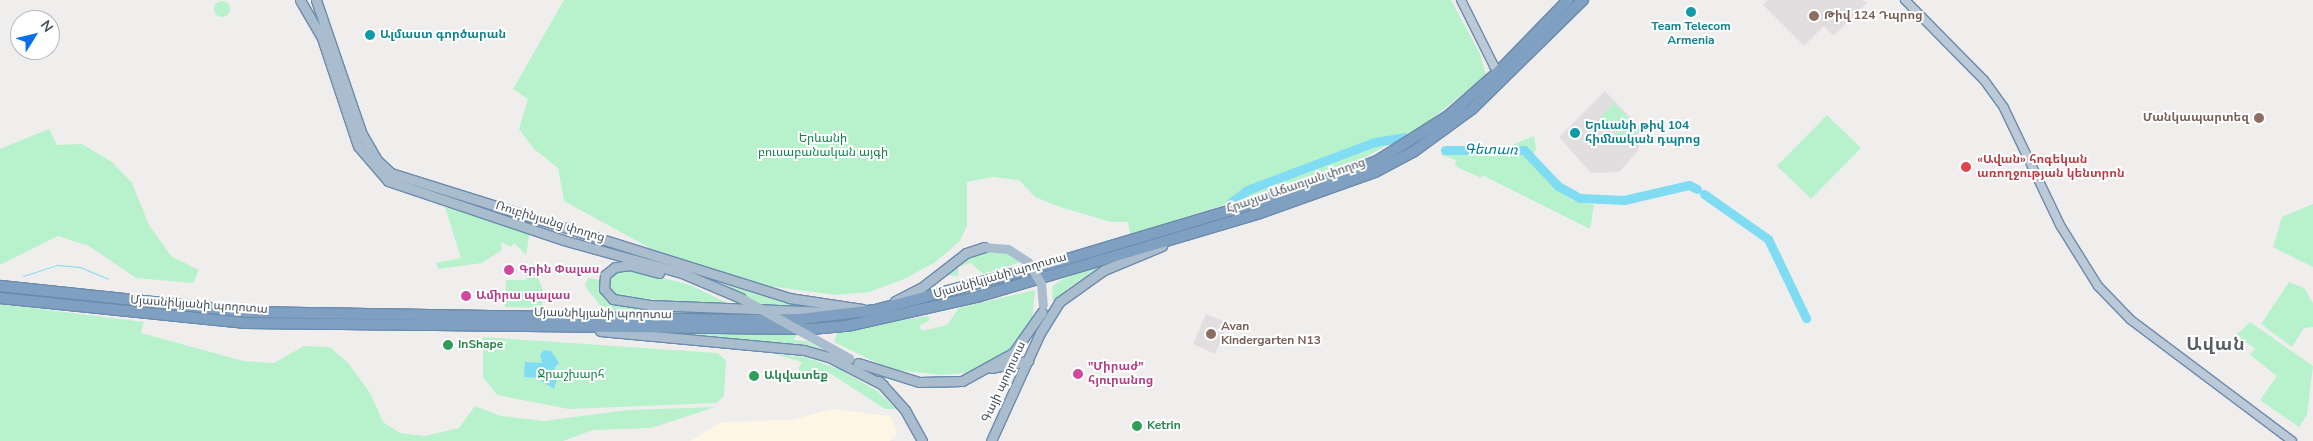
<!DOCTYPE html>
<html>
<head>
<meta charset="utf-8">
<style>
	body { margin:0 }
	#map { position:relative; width:2313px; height:441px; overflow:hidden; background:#f0eded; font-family:"Nunito Sans","Noto Sans Armenian",sans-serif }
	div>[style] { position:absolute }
	.commercial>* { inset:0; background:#fdf6e4 }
	.education>* { inset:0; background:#e1dedf }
	.green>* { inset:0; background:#b7f2cd }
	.round { border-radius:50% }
	.water>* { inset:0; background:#80dcf3 }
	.stream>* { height:1px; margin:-0.5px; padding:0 0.5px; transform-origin:0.5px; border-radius:0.5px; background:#80dcf3 }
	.river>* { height:9px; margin:-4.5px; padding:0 4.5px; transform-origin:4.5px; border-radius:4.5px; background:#80dcf3 }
	.roads { filter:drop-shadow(1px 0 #6b8bad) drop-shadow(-1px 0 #6b8bad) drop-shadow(0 1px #6b8bad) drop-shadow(0 -1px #6b8bad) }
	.secondary>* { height:8px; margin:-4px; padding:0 4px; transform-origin:4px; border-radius:4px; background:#bcc9d6 }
	.primary>* { height:9px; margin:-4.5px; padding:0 4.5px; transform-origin:4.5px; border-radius:4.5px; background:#aabdcf }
	.highway>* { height:10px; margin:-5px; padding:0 5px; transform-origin:5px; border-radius:5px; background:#80a0c1 }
	.primary-bridge>* { height:9px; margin:-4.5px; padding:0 4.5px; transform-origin:4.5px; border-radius:4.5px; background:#aabdcf }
	.dots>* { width:14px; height:14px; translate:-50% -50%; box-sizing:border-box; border:2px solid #fff; border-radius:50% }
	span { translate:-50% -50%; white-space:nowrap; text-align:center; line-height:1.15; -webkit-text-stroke:4px #fff; paint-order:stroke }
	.education-label { font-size:12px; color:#785e54; font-weight:700 }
	.left { translate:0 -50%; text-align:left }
	.right { translate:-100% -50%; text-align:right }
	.culture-label { font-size:12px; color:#0d838f; font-weight:700 }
	.park-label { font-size:12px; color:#0f8348 }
	.health-label { font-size:12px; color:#be3a42; font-weight:700 }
	.street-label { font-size:12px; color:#44515c }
	.hotel-label { font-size:12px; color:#b23c85; font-weight:700 }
	.leisure-label { font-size:12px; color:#27864d; font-weight:700 }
	.water-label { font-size:14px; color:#037c9b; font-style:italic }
	.district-label { font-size:18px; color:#595e63; font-weight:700; letter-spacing:1px }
	.north { position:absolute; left:10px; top:10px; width:50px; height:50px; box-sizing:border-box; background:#fff; border:1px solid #b4b9be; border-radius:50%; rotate:54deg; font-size:14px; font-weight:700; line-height:20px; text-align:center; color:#44515c }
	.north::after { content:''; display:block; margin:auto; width:18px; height:22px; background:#096fee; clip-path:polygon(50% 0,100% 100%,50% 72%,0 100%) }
</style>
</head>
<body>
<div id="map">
	<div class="commercial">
		<div style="clip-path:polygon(832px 409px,891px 416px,897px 434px,890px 441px,690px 441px,721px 422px,792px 420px)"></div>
	</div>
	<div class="education">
		<div style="clip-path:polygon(1768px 0,1863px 0,1867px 3px,1834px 36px,1824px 26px,1804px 46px,1763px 5px)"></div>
		<div style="clip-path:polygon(1605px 91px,1642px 129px,1638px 151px,1619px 172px,1591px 173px,1559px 137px)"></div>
		<div style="clip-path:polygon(1206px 314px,1228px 323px,1215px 354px,1193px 344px)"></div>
	</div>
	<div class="green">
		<div style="clip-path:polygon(564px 0,1451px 0,1480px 54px,1486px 75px,1424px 125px,1355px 163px,1130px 235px,1128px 222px,1111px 222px,1060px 207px,1035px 197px,1019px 180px,993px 177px,967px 182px,967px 226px,959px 242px,934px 263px,904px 279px,869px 292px,836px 295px,769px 286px,659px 253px,564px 201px,558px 168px,534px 149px,519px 129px,528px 99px,513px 89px)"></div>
		<div class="round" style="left:214px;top:1px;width:16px;height:16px"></div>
		<div style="clip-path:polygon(1614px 103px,1640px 130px,1627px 143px,1601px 116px)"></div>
		<div style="clip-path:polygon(1827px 115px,1861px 148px,1811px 199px,1777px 166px)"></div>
		<div style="clip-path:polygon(49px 129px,57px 145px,82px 144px,112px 162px,132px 183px,149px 225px,171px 256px,199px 270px,193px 283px,136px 278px,89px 246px,58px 236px,0 265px,0 149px)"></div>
		<div style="clip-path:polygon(1534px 136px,1536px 149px,1530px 161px,1557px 190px,1572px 200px,1594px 205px,1590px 229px,1482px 175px,1481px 178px,1455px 166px,1456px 160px,1442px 155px,1444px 147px,1505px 148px)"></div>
		<div style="clip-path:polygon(2313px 204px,2313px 267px,2273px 247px,2282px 217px)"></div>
		<div style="clip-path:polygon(445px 207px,530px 232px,526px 255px,514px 243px,511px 247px,501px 242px,502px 250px,482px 263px,438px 269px,436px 263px,461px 258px)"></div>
		<div style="clip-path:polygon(978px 250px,1005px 252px,1021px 262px,983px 274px,971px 263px,958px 267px,958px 276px,948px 275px,942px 280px,940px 275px)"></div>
		<div style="clip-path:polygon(1114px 258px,1067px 289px,1053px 305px,1052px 287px,1061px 280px)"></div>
		<div style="clip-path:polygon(629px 269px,690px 285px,740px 309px,615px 295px,608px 287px,610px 275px)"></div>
		<div style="clip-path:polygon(527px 275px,538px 278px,543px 290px,542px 308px,505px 307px,506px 280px,526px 280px)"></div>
		<div style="clip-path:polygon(712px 277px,764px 293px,811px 308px,768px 309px)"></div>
		<div style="clip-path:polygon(588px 278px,601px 280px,603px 295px,617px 305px,753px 316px,605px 312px,585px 286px)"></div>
		<div style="clip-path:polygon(2289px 282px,2304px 288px,2313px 303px,2313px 327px,2304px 328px,2292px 347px,2261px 324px)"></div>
		<div style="clip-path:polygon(1035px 290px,1032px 320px,1013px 350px,989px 366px,965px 373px,941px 375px,889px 369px,834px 342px,838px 331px,928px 316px,930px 320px,919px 326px,922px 331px,947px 325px,959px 308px)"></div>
		<div style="clip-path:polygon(0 304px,144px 322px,141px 333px,243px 361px,274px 363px,304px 346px,330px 347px,349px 364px,370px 393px,383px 422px,400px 433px,425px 436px,459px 428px,475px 406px,501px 416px,544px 421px,628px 410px,715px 407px,651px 428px,593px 430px,563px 441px,0 441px)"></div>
		<div style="clip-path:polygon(2250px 322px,2313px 366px,2307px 415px,2299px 427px,2260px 400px,2277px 376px,2250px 355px,2255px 348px,2235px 336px)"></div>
		<div style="clip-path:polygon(662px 332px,792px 333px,797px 335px,793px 340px,807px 341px,828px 352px,809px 345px)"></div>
		<div style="clip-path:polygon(483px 337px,717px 353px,726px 360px,724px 396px,716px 403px,569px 409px,497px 395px,483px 377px)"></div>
		<div style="clip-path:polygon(774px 354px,805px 357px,839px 369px,877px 391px,896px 409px,885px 409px,831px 374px,807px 374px,798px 369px,802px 362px)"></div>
	</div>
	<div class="water">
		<div style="clip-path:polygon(544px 350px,551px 351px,559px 363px,554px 368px,558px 375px,554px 389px,537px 378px,524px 377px,525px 362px,542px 363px,540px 355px)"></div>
	</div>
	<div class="stream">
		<div style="left:23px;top:276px;width:36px;rotate:-18deg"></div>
		<div style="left:57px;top:265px;width:23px;rotate:5deg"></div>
		<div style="left:80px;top:267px;width:30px;rotate:23deg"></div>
	</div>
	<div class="river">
		<div style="left:1445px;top:150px;width:79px"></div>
		<div style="left:1524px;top:150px;width:50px;rotate:46.6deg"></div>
		<div style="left:1558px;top:186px;width:25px;rotate:29deg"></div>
		<div style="left:1580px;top:198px;width:44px;rotate:2.6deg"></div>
		<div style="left:1624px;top:200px;width:67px;rotate:-13deg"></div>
		<div style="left:1689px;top:185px;width:9px;rotate:27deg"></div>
		<div style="left:1704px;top:194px;width:78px;rotate:35.1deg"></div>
		<div style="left:1768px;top:239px;width:88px;rotate:64.3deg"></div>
		<div style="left:1230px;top:203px;width:21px;rotate:-37deg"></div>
		<div style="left:1247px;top:190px;width:137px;rotate:-20.6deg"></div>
		<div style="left:1375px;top:142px;width:30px;rotate:-9deg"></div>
	</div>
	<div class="roads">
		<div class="secondary">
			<div style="left:1461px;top:0;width:74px;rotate:63.4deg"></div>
			<div style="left:1494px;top:66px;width:12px;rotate:48deg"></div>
			<div style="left:1905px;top:0;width:112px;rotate:45.4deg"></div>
			<div style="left:1984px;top:80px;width:34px;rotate:54deg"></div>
			<div style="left:2004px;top:108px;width:130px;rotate:64.4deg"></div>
			<div style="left:2060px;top:225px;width:72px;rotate:58.1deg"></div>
			<div style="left:2098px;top:286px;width:47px;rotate:45.9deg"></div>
			<div style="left:2131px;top:320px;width:201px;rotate:36.9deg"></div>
		</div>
		<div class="primary">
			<div style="left:300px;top:0;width:44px;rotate:59.9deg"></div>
			<div style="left:322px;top:38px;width:114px;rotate:71.6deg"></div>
			<div style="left:358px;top:146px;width:46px;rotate:49.4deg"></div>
			<div style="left:388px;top:181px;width:185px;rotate:18.6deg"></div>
			<div style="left:563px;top:240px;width:123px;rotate:15.5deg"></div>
			<div style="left:682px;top:273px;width:64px;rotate:23deg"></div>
			<div style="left:316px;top:0;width:142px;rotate:71.1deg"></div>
			<div style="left:362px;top:134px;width:30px;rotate:60deg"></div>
			<div style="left:377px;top:160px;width:19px;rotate:43deg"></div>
			<div style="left:391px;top:173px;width:417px;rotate:17.4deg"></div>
			<div style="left:789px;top:298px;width:74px;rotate:8.6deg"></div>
			<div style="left:659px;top:273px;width:30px;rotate:-165deg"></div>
			<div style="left:630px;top:265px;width:15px;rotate:172deg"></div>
			<div style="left:615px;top:267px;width:13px;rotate:141deg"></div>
			<div style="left:605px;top:275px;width:14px;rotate:94deg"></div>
			<div style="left:604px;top:289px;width:13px;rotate:48deg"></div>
			<div style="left:613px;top:299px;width:36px;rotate:9deg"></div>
			<div style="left:649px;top:305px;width:182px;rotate:2.2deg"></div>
			<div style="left:895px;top:301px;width:29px;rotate:-27deg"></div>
			<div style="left:921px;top:288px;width:57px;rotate:-37.9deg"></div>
			<div style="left:966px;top:253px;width:19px;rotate:-18deg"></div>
			<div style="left:600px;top:331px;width:205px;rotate:5.3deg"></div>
			<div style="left:804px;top:350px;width:26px;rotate:16deg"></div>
			<div style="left:829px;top:357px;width:61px;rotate:27.4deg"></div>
			<div style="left:858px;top:363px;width:64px;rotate:17.3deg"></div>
			<div style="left:919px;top:382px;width:43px;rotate:-1.3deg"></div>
			<div style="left:962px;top:381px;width:58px;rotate:-28.8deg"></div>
			<div style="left:1013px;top:353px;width:50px;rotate:-54.7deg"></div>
			<div style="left:991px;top:368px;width:38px;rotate:-11deg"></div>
			<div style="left:879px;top:381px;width:39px;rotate:48deg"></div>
			<div style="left:905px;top:410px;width:35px;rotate:61deg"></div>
			<div style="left:991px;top:441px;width:119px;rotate:-65.6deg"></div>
			<div style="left:1040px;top:333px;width:36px;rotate:-58deg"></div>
			<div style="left:1059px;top:302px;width:55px;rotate:-35.4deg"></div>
			<div style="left:1104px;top:270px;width:63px;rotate:-22.5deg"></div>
		</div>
		<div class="highway">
			<div style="left:0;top:286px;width:247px;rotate:6deg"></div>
			<div style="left:246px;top:312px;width:501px;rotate:0.91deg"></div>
			<div style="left:747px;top:320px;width:53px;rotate:-1.1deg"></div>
			<div style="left:800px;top:319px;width:76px;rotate:-6.8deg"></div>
			<div style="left:875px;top:310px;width:185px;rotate:-14.7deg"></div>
			<div style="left:1054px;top:263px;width:262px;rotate:-16.6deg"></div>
			<div style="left:1305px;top:188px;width:77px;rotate:-20.6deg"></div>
			<div style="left:1377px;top:161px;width:84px;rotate:-32.4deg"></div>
			<div style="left:1448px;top:116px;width:68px;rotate:-41.4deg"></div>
			<div style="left:1499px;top:71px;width:99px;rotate:-45.8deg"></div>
			<div style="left:0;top:298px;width:247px;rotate:5.8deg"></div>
			<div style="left:246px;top:323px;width:565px;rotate:0.61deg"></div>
			<div style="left:811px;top:329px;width:36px;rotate:-5deg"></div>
			<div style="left:847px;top:326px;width:133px;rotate:-12.6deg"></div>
			<div style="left:977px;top:297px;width:295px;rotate:-16.5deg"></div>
			<div style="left:1260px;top:213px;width:122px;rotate:-19.6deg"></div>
			<div style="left:1375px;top:172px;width:43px;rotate:-27.8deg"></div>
			<div style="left:1413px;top:152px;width:73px;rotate:-36.1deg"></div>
			<div style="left:1472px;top:109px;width:156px;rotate:-44.5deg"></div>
		</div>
	</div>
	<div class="primary-bridge">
		<div style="left:984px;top:247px;width:24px;rotate:5deg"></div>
		<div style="left:1008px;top:249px;width:24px;rotate:33deg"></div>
		<div style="left:1028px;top:262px;width:26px;rotate:59deg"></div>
		<div style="left:1041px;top:284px;width:21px;rotate:85deg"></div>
		<div style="left:741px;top:298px;width:124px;rotate:29.1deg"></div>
	</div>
	<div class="dots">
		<div style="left:1691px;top:12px;background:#0f9aa8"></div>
		<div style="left:1814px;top:16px;background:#8d6e63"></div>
		<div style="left:370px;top:35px;background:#0f9aa8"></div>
		<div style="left:2259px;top:118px;background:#8d6e63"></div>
		<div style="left:1575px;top:133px;background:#0f9aa8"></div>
		<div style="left:1966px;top:167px;background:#e0444e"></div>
		<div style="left:509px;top:270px;background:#d1479c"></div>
		<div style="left:466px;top:296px;background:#d1479c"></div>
		<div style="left:1211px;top:334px;background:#8d6e63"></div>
		<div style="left:448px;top:345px;background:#2e9e5b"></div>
		<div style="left:1078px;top:374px;background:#d1479c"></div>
		<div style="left:754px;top:376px;background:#2e9e5b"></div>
		<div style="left:1137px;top:426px;background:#2e9e5b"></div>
	</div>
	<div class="education-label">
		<span class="left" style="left:1824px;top:16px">Թիվ 124 Դպրոց</span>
		<span class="right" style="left:2249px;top:118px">Մանկապարտեզ</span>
		<span class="left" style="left:1221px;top:334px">Avan<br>Kindergarten N13</span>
	</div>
	<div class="culture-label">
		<span style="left:1691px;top:34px">Team Telecom<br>Armenia</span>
		<span class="left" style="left:380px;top:35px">Ալմաստ գործարան</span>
		<span class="left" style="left:1585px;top:133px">Երևանի թիվ 104<br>հիմնական դպրոց</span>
	</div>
	<div class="park-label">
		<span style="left:823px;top:146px">Երևանի<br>բուսաբանական այգի</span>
		<span style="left:571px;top:375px">Ջրաշխարհ</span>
	</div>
	<div class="health-label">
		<span class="left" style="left:1977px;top:167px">«Ավան» հոգեկան<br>առողջության կենտրոն</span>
	</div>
	<div class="street-label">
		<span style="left:1296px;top:186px;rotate:-19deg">Հրաչյա Աճառյան փողոց</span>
		<span style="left:550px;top:222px;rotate:17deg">Ռուբինյանց փողոց</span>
		<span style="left:1000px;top:276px;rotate:-16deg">Մյասնիկյանի պողոտա</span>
		<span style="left:199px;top:305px;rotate:4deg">Մյասնիկյանի պողոտա</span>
		<span style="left:603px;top:314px;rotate:1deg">Մյասնիկյանի պողոտա</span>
		<span style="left:1004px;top:382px;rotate:-65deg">Գայի պողոտա</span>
	</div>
	<div class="hotel-label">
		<span class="left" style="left:519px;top:270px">Գրին Փալաս</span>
		<span class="left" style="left:476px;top:296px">Ամիրա պալաս</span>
		<span class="left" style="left:1088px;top:374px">"Միրաժ"<br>հյուրանոց</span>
	</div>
	<div class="leisure-label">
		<span class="left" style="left:458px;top:345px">InShape</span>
		<span class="left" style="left:764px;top:376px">Ակվատեք</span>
		<span class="left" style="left:1147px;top:426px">Ketrin</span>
	</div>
	<div class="water-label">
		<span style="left:1491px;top:150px;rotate:1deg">Գետառ</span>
	</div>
	<div class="district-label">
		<span style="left:2216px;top:344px">Ավան</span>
	</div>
	<div class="north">N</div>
</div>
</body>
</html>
